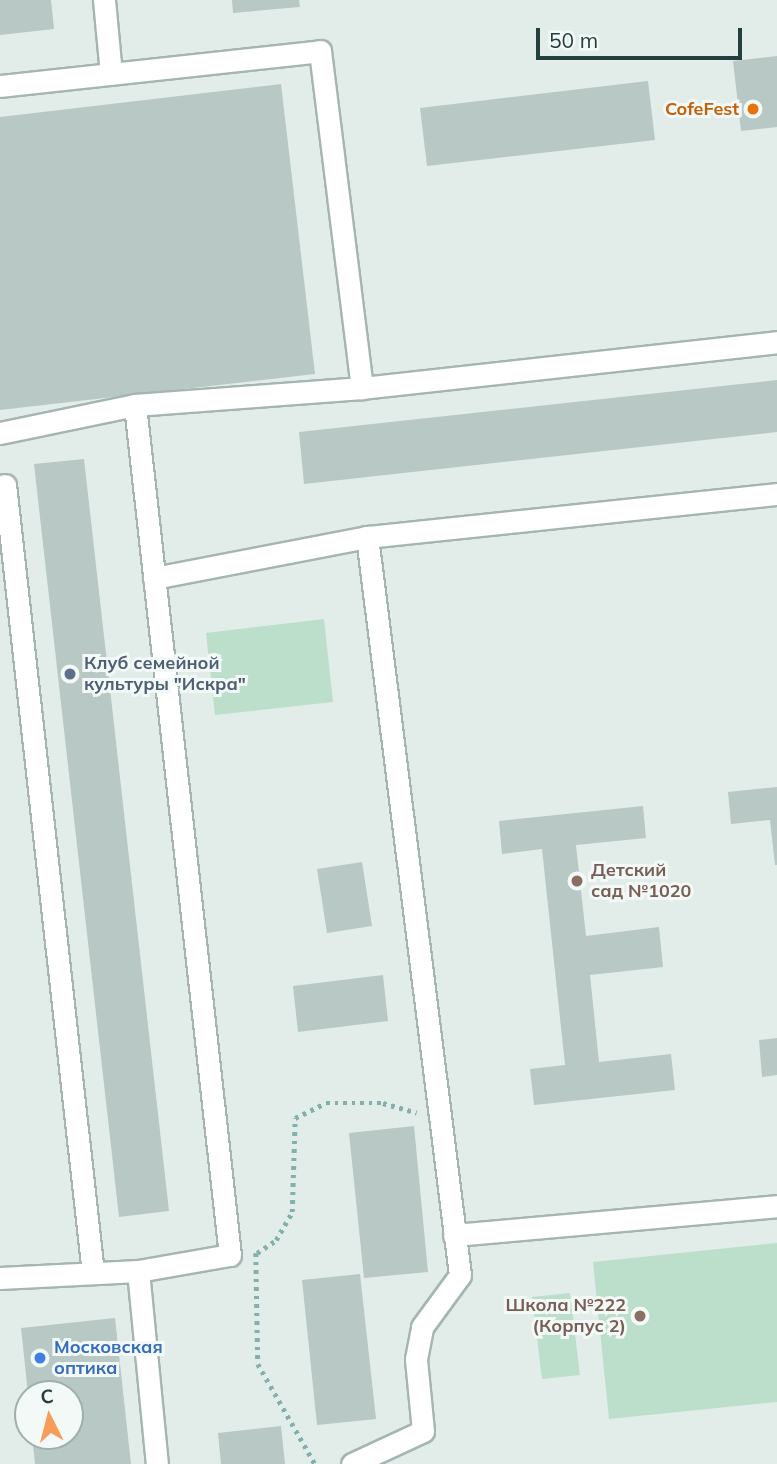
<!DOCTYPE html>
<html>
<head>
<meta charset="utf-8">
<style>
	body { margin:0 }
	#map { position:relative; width:777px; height:1464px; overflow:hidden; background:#e2edea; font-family:Mulish,sans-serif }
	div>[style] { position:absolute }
	.green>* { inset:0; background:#bbdfcb }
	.building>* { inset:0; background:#b8c8c4 }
	.path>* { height:4.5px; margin-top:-2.25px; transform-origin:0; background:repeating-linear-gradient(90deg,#82b1ac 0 3.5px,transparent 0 8.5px) }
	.roads { filter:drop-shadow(2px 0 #a5b5b3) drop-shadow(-2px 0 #a5b5b3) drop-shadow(0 2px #a5b5b3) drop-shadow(0 -2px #a5b5b3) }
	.minor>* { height:21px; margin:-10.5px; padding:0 10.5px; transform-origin:10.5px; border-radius:10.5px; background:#fff }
	.dots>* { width:19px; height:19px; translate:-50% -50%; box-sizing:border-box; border:4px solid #f3f9f7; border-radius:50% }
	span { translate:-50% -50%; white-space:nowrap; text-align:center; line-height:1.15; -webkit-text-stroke:6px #f3f9f7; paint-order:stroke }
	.food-label { font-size:18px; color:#c56008; font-weight:700 }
	.right { translate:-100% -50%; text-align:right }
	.service-label { font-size:18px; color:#4e5e75; font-weight:700 }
	.left { translate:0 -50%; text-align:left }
	.education-label { font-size:18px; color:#785e54; font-weight:700 }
	.shop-label { font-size:18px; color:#366cbe; font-weight:700 }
	.north { position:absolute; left:14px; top:1380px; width:70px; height:70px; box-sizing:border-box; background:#f3f9f7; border:2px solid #9fafad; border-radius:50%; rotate:354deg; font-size:19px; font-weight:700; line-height:28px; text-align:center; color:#223f3d }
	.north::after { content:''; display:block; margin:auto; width:24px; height:32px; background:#f69d58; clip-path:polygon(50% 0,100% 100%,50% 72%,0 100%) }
	.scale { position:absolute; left:536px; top:28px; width:206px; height:32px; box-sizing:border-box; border:4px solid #223f3d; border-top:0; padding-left:9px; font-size:21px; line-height:24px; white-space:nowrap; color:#223f3d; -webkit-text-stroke:5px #f3f9f7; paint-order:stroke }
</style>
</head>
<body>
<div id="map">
	<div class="green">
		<div style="clip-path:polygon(324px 619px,333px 702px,215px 715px,206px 633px)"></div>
		<div style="clip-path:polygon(777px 1243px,777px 1402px,609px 1419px,593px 1262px)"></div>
		<div style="clip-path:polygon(570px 1293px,580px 1375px,542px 1379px,532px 1297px)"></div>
	</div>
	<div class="building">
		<div style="clip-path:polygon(0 0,51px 0,54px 29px,0 35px)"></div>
		<div style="clip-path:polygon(232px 0,299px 0,300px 7px,233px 13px)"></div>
		<div style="clip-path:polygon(777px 56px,777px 127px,741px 131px,733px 61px)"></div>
		<div style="clip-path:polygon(648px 81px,655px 140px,427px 166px,420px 108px)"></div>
		<div style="clip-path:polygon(281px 84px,315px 374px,0 410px,0 117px)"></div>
		<div style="clip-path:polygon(777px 380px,777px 432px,304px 484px,299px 432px)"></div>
		<div style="clip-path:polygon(84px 459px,169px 1211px,119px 1217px,34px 464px)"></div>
		<div style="clip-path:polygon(777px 787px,777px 865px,775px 865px,770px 820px,731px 824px,728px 792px)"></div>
		<div style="clip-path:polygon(643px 806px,646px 838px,576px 845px,586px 936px,659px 927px,663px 967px,590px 975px,599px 1062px,671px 1054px,675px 1090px,534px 1105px,530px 1069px,565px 1065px,542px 849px,502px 854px,499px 821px)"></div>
		<div style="clip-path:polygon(362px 862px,372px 926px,327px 933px,317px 869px)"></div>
		<div style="clip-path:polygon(383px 975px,388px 1021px,298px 1032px,293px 986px)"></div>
		<div style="clip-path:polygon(777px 1038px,777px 1075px,762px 1077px,759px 1040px)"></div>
		<div style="clip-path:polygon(414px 1126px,428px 1272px,364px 1278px,349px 1133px)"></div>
		<div style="clip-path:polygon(360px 1274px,376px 1419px,317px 1425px,302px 1280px)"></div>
		<div style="clip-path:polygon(115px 1318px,131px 1464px,35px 1464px,32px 1436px,70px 1436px,70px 1394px,28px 1394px,21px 1328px)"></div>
		<div style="clip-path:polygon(281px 1426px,285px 1464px,221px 1464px,218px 1433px)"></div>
	</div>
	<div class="path">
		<div style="left:256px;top:1253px;width:111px;rotate:89deg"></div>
		<div style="left:258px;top:1364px;width:115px;rotate:60.3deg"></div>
		<div style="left:257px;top:1253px;width:23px;rotate:-34deg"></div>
		<div style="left:276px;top:1240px;width:32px;rotate:-60deg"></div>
		<div style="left:292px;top:1212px;width:94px;rotate:-88.2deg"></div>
		<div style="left:295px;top:1118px;width:34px;rotate:-26deg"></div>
		<div style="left:326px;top:1103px;width:57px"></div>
		<div style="left:383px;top:1103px;width:35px;rotate:16deg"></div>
	</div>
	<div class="roads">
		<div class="minor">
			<div style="left:104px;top:0;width:74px;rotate:84.6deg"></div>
			<div style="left:0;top:86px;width:322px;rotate:-6.2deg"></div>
			<div style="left:320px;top:51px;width:340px;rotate:82.9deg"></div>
			<div style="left:362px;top:388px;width:228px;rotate:175.7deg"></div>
			<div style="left:135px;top:405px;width:138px;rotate:168.3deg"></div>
			<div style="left:362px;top:388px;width:418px;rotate:-6.3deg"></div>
			<div style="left:5px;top:485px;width:793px;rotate:83.63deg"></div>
			<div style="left:154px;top:578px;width:217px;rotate:-10.9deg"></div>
			<div style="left:367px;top:537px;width:412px;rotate:-6deg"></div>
			<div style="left:454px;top:1235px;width:324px;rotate:-5.1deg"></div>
			<div style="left:138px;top:1271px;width:194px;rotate:84.4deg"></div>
			<div style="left:0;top:1278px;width:138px;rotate:-2.9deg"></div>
			<div style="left:138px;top:1271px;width:93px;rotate:-9.9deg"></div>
			<div style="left:230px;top:1255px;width:855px;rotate:-96.38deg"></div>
			<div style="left:352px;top:1464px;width:78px;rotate:-24.9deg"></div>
			<div style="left:423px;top:1431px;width:72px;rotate:-95.6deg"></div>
			<div style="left:416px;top:1359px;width:33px;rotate:-79deg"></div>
			<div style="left:422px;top:1327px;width:64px;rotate:-53.8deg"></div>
			<div style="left:460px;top:1275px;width:744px;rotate:-97.18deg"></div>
		</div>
	</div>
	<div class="dots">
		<div style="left:753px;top:109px;background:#e8710a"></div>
		<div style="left:70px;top:674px;background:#5c6f8a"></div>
		<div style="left:577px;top:881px;background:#8d6e63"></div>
		<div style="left:640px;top:1316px;background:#8d6e63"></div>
		<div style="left:40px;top:1358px;background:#3f7fe0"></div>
	</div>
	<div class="food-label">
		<span class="right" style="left:739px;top:109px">CofeFest</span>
	</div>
	<div class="service-label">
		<span class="left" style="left:84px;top:674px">Клуб семейной<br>культуры "Искра"</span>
	</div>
	<div class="education-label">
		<span class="left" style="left:591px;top:881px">Детский<br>сад №1020</span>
		<span class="right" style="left:626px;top:1316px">Школа №222<br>(Корпус 2)</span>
	</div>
	<div class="shop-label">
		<span class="left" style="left:54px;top:1358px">Московская<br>оптика</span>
	</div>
	<div class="north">С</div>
	<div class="scale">50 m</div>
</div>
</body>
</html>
